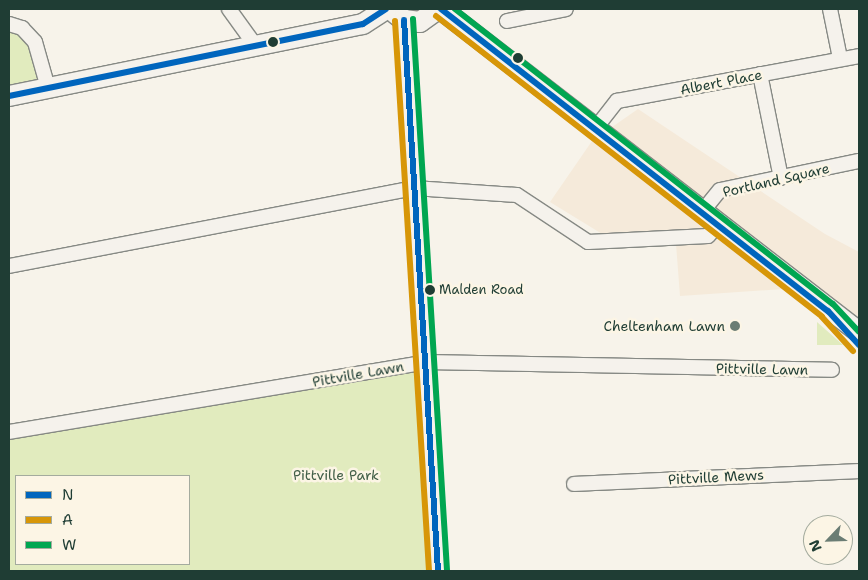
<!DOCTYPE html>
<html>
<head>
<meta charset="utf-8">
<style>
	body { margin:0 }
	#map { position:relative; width:868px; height:580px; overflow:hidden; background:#f7f3ea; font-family:"Shantell Sans",sans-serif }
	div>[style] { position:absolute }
	.built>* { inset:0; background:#f5eada }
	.green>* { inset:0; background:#e1ebbe }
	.roads { filter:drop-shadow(1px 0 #868984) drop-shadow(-1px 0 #868984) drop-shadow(0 1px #868984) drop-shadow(0 -1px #868984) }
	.street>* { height:14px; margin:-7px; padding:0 7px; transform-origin:7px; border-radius:7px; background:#f5f2ec }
	.secondary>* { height:20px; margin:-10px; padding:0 10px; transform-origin:10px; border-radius:10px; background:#f5f2ec }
	.bus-1>* { height:6px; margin:-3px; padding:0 3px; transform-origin:3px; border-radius:3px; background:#0065bd }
	.bus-2>* { height:6px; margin:-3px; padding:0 3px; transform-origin:3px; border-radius:3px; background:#d79608 }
	.bus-3>* { height:6px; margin:-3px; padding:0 3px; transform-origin:3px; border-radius:3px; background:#00a651 }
	.dots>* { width:14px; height:14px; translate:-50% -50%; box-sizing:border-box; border:2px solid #fcf5e5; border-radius:50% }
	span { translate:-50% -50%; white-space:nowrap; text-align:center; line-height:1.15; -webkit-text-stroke:5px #fcf5e5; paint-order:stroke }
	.bus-label { font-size:13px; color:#1f3d34 }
	.left { translate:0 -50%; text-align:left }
	.street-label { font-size:14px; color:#1f3d34 }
	.poi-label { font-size:14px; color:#1f3d34 }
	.right { translate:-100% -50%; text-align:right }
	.park-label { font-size:14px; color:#425f48 }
	.frame { position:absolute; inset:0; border:10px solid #1f3d34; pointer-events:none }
	.legend { position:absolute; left:15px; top:475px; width:175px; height:90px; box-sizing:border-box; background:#fcf5e5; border:1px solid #a4ab9e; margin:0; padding:6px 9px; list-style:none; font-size:15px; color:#1f3d34 }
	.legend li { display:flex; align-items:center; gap:10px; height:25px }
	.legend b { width:25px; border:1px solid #a4ab9e }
	.north { position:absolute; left:803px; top:515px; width:50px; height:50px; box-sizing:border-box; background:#fcf5e5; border:1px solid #a4ab9e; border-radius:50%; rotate:246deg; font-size:14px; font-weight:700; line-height:20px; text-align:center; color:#1f3d34 }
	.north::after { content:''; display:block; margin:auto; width:18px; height:22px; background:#6b7d74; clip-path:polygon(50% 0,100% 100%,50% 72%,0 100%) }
</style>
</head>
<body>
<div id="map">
	<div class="built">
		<div style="clip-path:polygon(638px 109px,825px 234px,859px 252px,859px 326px,783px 289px,680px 296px,676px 244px,607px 237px,550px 202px,592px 141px)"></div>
	</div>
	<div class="green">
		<div style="clip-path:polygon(9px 24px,22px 28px,48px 88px,9px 96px)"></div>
		<div style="clip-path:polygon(817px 322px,843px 345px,817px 345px)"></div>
		<div style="clip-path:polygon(evenodd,426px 362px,438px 571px,9px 571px,9px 432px,426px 362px,16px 476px,189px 476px,189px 564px,16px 564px,16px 476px)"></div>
	</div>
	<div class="roads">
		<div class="street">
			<div style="left:229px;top:9px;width:44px;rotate:54.2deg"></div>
			<div style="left:830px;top:9px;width:50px;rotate:78.5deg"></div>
			<div style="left:507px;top:21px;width:60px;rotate:-11.5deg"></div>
			<div style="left:9px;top:24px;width:14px;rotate:17deg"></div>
			<div style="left:22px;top:28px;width:19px;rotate:47deg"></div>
			<div style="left:35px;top:42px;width:48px;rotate:74.2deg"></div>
			<div style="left:760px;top:74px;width:106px;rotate:78.6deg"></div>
			<div style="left:595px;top:129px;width:36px;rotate:-52deg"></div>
			<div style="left:617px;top:101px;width:246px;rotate:-10.5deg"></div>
			<div style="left:702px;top:212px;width:28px;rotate:-51deg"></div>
			<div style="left:720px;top:190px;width:142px;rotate:-11.8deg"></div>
			<div style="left:9px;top:266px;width:412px;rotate:-10.9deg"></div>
			<div style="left:414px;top:188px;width:103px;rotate:3.9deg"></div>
			<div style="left:517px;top:195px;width:85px;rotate:33.5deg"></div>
			<div style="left:588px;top:242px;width:120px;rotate:-2.9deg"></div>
			<div style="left:708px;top:236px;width:15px;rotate:-48deg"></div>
			<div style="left:9px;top:432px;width:423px;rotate:-9.5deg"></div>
			<div style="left:426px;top:362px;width:406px;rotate:1.1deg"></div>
			<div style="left:574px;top:484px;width:285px;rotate:-2.6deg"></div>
		</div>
		<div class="secondary">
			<div style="left:441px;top:9px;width:528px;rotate:37.69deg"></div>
			<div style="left:395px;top:13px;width:11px;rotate:38deg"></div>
			<div style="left:404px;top:20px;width:16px;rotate:7deg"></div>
			<div style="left:420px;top:22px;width:22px;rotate:-36deg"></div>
			<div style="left:404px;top:20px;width:552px;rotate:86.47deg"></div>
			<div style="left:9px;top:96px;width:361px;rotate:-11.5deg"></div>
			<div style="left:363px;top:24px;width:27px;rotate:-33deg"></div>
		</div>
	</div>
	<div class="bus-1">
		<div style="left:441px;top:9px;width:491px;rotate:38deg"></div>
		<div style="left:828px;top:311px;width:46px;rotate:47.6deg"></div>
		<div style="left:404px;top:20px;width:552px;rotate:86.47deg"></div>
		<div style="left:9px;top:96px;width:361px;rotate:-11.5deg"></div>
		<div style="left:363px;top:24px;width:27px;rotate:-33deg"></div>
	</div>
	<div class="bus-2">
		<div style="left:436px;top:16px;width:489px;rotate:37.9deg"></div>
		<div style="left:822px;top:317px;width:46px;rotate:47.6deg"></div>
		<div style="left:395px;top:21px;width:551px;rotate:86.46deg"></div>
	</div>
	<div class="bus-3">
		<div style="left:455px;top:9px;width:479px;rotate:38deg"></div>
		<div style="left:833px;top:304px;width:38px;rotate:47deg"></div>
		<div style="left:413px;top:19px;width:552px;rotate:86.47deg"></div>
	</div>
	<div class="dots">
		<div style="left:273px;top:42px;background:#1f3d34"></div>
		<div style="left:518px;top:58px;background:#1f3d34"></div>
		<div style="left:430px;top:290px;background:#1f3d34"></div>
		<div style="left:735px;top:326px;background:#6b7d74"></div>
	</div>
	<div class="bus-label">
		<span class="left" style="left:439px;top:290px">Malden Road</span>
	</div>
	<div class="street-label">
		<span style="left:721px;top:82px;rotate:-11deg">Albert Place</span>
		<span style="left:776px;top:180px;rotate:-13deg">Portland Square</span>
		<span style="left:762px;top:369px;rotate:1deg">Pittville Lawn</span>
		<span style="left:358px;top:374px;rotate:-10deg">Pittville Lawn</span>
		<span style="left:716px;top:477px;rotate:-3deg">Pittville Mews</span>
	</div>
	<div class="poi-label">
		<span class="right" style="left:725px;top:326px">Cheltenham Lawn</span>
	</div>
	<div class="park-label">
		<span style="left:336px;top:475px">Pittville Park</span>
	</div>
	<div class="frame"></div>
	<ul class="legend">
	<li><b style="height:6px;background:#0065bd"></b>N</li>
	<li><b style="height:6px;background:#d79608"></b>A</li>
	<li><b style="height:6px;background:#00a651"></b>W</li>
	</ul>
	<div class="north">N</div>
</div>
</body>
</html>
